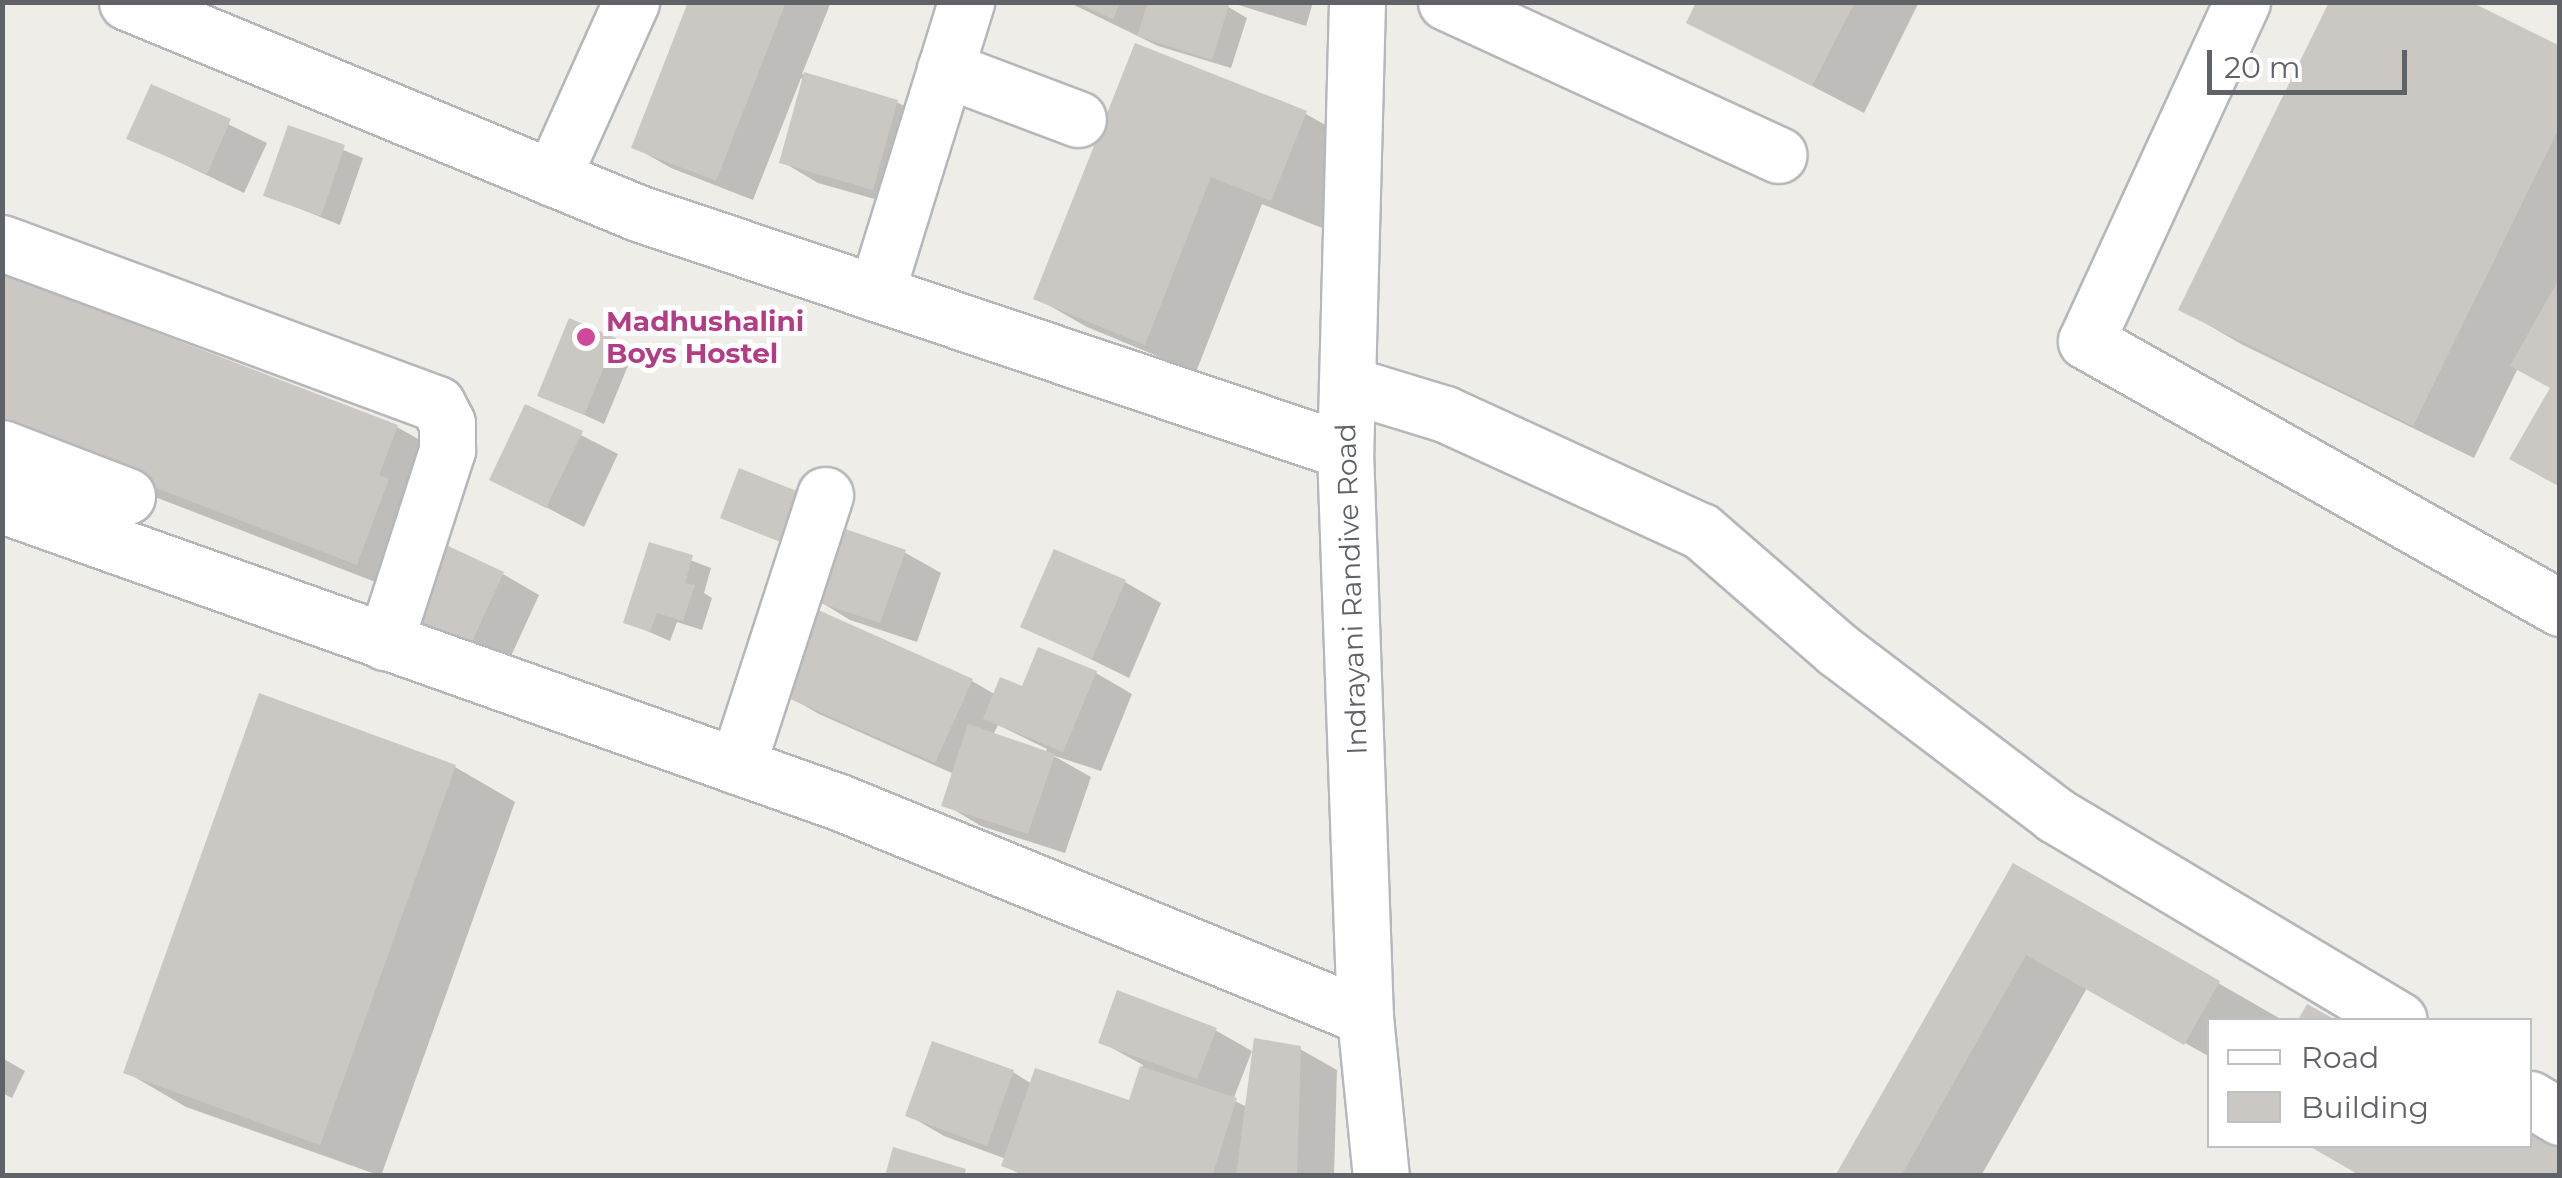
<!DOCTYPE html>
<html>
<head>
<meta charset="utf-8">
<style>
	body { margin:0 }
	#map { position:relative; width:2562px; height:1178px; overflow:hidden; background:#efede8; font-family:Montserrat,sans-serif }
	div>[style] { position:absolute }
	.shadow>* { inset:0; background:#0003 }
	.building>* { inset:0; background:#cbc8c4 }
	.roads { filter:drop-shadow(2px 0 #b5b7ba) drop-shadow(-2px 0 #b5b7ba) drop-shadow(0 2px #b5b7ba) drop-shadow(0 -2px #b5b7ba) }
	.minor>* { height:55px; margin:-27.5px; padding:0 27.5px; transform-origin:27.5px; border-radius:27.5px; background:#fff }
	.dots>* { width:28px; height:28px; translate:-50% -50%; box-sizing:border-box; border:5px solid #fff; border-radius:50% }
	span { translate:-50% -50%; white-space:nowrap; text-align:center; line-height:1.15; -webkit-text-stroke:10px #fff; paint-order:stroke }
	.hotel-label { font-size:28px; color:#b23c85; font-weight:700 }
	.left { translate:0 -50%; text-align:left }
	.street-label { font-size:28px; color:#5f6266 }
	.frame { position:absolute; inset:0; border:5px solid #5f6266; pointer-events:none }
	.legend { position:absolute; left:2207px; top:1018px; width:325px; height:130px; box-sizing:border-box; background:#fff; border:2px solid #bfc0c2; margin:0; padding:12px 18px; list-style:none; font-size:30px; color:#5f6266 }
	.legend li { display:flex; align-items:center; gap:20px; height:50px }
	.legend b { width:50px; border:2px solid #bfc0c2 }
	.scale { position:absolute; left:2207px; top:50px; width:200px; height:45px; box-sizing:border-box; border:5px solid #5f6266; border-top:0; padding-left:12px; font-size:30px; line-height:35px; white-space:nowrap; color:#5f6266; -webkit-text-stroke:8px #fff; paint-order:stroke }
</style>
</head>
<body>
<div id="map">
	<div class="shadow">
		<div style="clip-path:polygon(691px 2px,831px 2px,802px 74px,897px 102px,934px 123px,910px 209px,818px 183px,781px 161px,804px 80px,801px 78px,753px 200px,671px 168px,634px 147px)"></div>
		<div style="clip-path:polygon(1068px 2px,1220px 2px,1247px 18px,1231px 68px,1158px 46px)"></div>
		<div style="clip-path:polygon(1229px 2px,1313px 2px,1306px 26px)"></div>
		<div style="clip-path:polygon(1699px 2px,1919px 2px,1864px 113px,1689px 22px)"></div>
		<div style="clip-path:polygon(1136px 46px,1306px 114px,1357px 143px,1322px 228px,1262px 204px,1196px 372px,1087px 327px,1036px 298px)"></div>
		<div style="clip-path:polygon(2560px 49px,2560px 485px,2553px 388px,2518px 368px,2474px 458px,2241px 344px,2181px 309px)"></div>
		<div style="clip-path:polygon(152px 87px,267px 143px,244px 193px,129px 138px)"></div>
		<div style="clip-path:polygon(289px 128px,363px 158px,340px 225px,266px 195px)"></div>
		<div style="clip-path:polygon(570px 321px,634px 351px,604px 424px,541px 395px)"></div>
		<div style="clip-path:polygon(526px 407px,618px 454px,584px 527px,492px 479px)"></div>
		<div style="clip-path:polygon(397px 427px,457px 461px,417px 598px,2px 438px)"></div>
		<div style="clip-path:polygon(651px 545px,711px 568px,704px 593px,712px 598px,702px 630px,677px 622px,670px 641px,626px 622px)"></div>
		<div style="clip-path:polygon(904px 552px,941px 573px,917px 642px,850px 620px,814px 598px)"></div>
		<div style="clip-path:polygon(503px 574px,539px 595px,506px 667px,448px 641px)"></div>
		<div style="clip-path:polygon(1125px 582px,1161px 603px,1129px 678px,1023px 626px)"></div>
		<div style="clip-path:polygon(evenodd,1096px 673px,1132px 694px,1101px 771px,1052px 755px,1091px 777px,1065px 853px,981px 826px,944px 804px,954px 774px,819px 714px,782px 693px,972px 681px,996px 695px,1096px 673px,998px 725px,1047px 749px,1045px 753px,993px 735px,998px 725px)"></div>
		<div style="clip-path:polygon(455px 767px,515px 802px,381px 1176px,186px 1107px,126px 1072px)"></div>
		<div style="clip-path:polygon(2014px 866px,2279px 1018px,2210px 1020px,2210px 1057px,2087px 988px,1981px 1176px,1838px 1176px)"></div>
		<div style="clip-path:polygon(1215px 1030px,1252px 1051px,1233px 1100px,1247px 1107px,1300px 1049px,1337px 1070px,1334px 1176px,1023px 1176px,1004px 1165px,1006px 1159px,944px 1136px,908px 1115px,1013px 1072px,1032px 1084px,1130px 1103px,1143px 1065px,1101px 1042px)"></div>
		<div style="clip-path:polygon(2px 1058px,25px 1071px,12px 1098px,2px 1093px)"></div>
		<div style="clip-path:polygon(2530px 1114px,2560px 1176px,2366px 1176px,2314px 1146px,2530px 1146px)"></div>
	</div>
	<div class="building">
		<div style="clip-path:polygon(688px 2px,786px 2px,716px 181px,631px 148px)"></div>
		<div style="clip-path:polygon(1075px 2px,1120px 2px,1113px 19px)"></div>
		<div style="clip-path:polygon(1148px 2px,1229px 5px,1212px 60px,1137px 36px)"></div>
		<div style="clip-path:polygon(1696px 2px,1855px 2px,1812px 86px,1686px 23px)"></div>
		<div style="clip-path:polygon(2329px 2px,2471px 2px,2560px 46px,2560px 126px,2413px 426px,2178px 310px)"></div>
		<div style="clip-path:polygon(1135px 43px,1307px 111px,1271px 201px,1211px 177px,1145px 345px,1033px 299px)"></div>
		<div style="clip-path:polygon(804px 72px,898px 100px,873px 190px,779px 163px)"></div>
		<div style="clip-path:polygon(151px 84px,231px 119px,207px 174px,126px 139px)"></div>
		<div style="clip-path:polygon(288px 125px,345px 145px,321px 216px,263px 196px)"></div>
		<div style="clip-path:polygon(2px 273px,398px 425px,379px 475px,389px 479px,357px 565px,2px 429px)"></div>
		<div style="clip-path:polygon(2560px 277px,2560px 487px,2509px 459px,2550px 388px,2510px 366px)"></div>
		<div style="clip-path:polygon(569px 318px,616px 338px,584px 415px,537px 396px)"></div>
		<div style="clip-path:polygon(525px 404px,583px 431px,546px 508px,489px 480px)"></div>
		<div style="clip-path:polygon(739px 468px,807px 495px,788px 545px,720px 518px)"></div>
		<div style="clip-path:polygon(837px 526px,906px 550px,880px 623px,811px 600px)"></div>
		<div style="clip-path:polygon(649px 542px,693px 555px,685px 583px,695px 585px,683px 621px,657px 613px,650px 632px,623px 623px)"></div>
		<div style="clip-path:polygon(444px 544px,504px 572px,469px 648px,408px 621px)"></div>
		<div style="clip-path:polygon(1054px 549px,1126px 580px,1092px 659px,1020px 627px)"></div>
		<div style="clip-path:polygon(816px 609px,973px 679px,935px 763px,779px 694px)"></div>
		<div style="clip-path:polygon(1038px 647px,1097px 671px,1063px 752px,983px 719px,1000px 677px,1022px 686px)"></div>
		<div style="clip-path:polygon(259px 693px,456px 765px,320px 1145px,123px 1073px)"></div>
		<div style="clip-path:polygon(968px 724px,1055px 754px,1028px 834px,941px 806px)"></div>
		<div style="clip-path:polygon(2013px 863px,2220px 981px,2184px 1045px,2026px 955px,1901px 1176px,1835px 1176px)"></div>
		<div style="clip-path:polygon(1117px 990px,1217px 1028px,1197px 1079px,1098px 1043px)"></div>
		<div style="clip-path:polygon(2307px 1004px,2336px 1020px,2298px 1020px)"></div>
		<div style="clip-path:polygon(1254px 1038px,1301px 1046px,1297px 1176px,1236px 1176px)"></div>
		<div style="clip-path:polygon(932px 1041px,1014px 1070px,987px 1146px,905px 1116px)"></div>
		<div style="clip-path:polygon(1140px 1066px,1237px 1098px,1212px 1176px,1029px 1176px,1001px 1166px,1035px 1068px,1129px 1100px)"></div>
		<div style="clip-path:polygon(2530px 1114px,2560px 1132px,2560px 1176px,2361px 1176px,2309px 1146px,2530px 1146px)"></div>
		<div style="clip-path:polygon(893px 1147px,966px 1169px,964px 1176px,885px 1176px)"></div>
	</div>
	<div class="roads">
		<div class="minor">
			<div style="left:127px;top:2px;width:553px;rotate:22.44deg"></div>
			<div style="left:638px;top:213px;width:746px;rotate:18.6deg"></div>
			<div style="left:1357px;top:2px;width:449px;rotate:91.5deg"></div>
			<div style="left:1345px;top:451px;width:566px;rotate:87.98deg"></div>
			<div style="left:1365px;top:1017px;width:160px;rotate:84.3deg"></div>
			<div style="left:1446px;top:2px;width:366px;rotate:24.7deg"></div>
			<div style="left:2242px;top:2px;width:373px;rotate:114.7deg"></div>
			<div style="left:2086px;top:341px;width:544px;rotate:29.39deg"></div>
			<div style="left:945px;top:69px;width:142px;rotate:20.6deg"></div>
			<div style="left:552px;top:178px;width:193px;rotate:-65.8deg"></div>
			<div style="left:2px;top:243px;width:464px;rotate:20.3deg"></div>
			<div style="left:437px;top:404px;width:21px;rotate:62deg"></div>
			<div style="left:447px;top:423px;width:27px;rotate:90deg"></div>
			<div style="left:447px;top:450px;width:202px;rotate:107.9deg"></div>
			<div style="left:876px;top:293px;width:305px;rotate:-72.8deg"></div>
			<div style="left:1347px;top:384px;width:102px;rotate:17deg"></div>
			<div style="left:1445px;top:414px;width:281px;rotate:24.6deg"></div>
			<div style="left:1701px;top:531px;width:181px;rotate:41deg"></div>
			<div style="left:1838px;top:650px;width:273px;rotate:37.2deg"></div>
			<div style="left:2055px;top:815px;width:400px;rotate:30.8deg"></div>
			<div style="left:2px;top:448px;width:134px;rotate:21deg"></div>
			<div style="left:2px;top:505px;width:888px;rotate:19.54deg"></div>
			<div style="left:839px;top:802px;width:568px;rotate:22.23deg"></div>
			<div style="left:737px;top:766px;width:285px;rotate:-72deg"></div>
			<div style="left:2530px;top:1099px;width:35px;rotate:31deg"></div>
		</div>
	</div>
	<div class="dots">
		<div style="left:586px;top:337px;background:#d1479c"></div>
	</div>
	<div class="hotel-label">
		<span class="left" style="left:606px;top:337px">Madhushalini<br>Boys Hostel</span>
	</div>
	<div class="street-label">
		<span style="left:1351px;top:589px;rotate:-92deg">Indrayani Randive Road</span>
	</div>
	<div class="frame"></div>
	<ul class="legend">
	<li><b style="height:12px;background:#fff"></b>Road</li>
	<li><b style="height:28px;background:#cbc8c4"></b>Building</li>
	</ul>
	<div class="scale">20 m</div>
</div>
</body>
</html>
